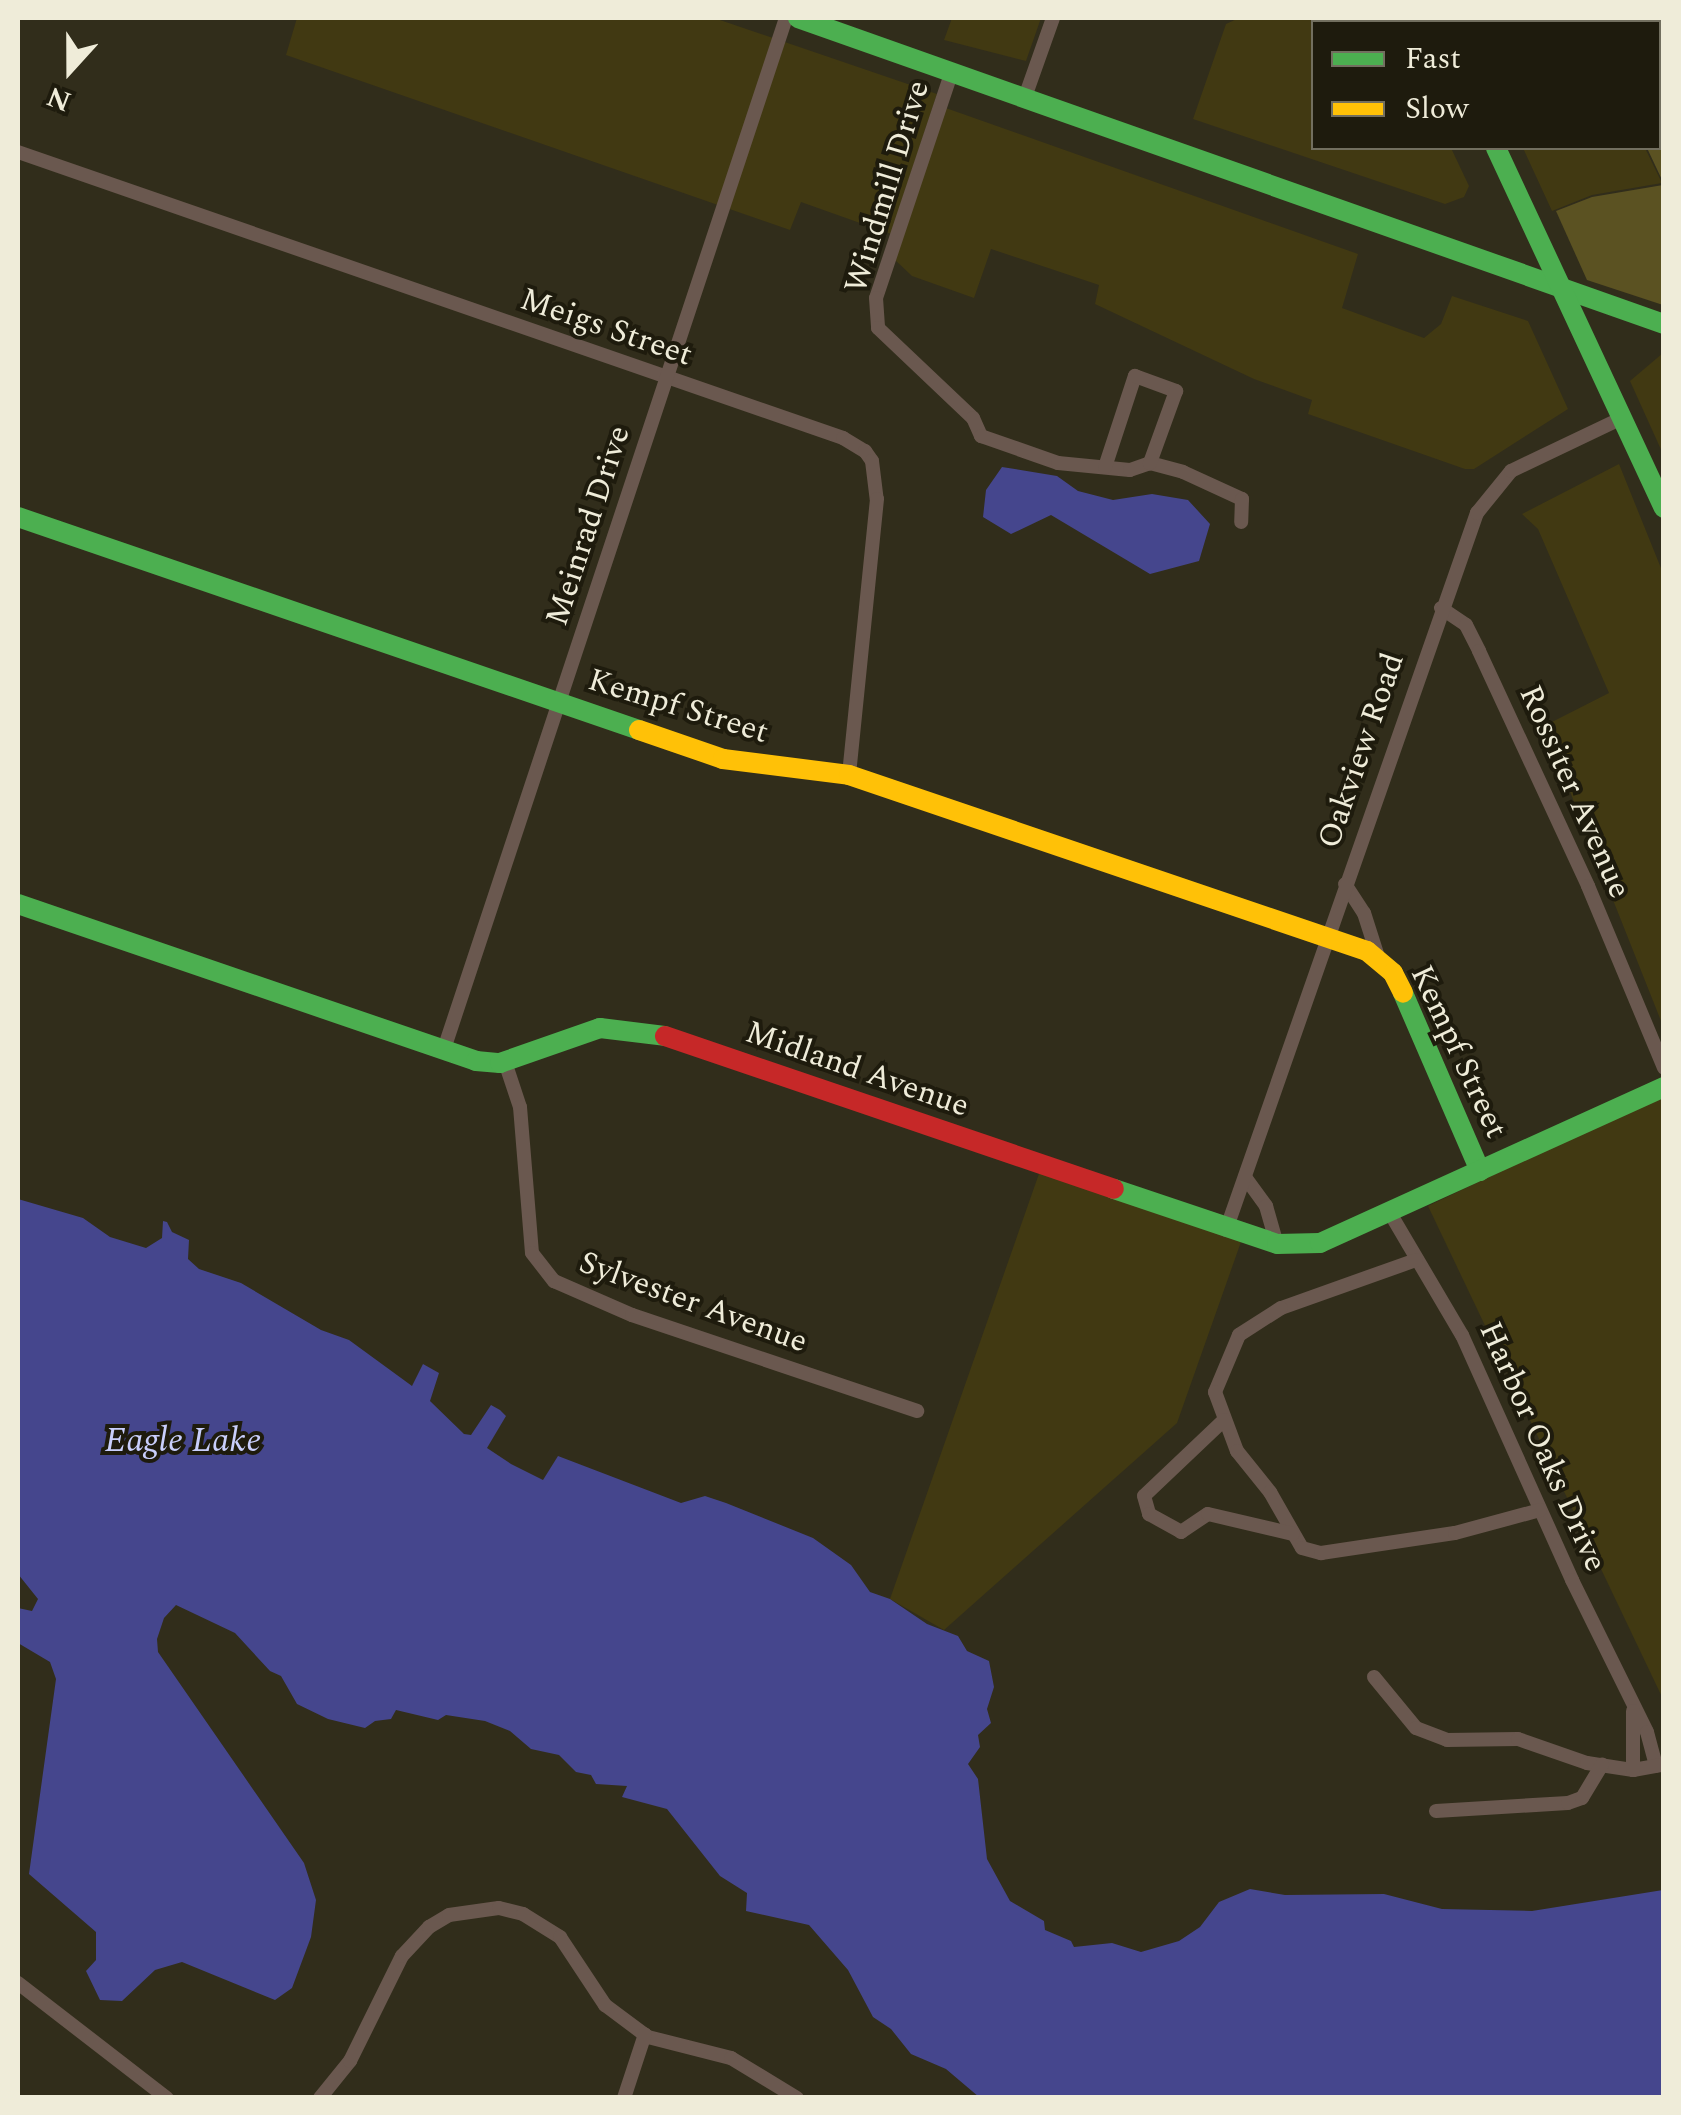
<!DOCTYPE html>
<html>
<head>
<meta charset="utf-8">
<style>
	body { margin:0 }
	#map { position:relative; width:1681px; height:2115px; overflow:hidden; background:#312d1b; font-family:Spectral,serif }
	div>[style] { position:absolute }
	.built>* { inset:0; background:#413912 }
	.green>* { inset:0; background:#5b5222 }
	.water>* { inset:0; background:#45468d }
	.street>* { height:14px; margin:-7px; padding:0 7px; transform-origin:7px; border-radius:7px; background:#6a584f }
	.fast>* { height:20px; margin:-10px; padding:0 10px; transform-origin:10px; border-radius:10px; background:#4caf50 }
	.slow>* { height:20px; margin:-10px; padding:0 10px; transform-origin:10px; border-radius:10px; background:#ffc107 }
	.jam>* { height:20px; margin:-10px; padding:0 10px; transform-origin:10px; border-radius:10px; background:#c62828 }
	span { translate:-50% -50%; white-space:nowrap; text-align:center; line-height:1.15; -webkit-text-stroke:8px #1e1b0d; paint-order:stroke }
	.street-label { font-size:32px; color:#efecd9 }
	.water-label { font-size:35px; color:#c9cffc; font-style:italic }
	.frame { position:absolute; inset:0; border:20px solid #efecd9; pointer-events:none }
	.legend { position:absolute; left:1311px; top:20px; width:350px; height:130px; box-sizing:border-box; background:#1e1b0d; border:2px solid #726f5f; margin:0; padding:12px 18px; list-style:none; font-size:30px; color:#efecd9 }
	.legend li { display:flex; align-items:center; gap:20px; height:50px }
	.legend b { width:50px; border:2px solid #726f5f }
	.north { position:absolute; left:20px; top:20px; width:100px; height:100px; -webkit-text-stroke:8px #1e1b0d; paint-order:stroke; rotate:201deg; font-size:28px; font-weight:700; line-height:40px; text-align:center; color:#efecd9 }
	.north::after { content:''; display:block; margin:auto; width:35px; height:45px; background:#efecd9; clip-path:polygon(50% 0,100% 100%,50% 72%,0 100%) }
</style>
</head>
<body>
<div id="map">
	<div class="built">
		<div style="clip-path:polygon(297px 18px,714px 18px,937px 94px,891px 234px,801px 202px,790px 230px,286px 55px)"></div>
		<div style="clip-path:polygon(952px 18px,1041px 18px,1026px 61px,944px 40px)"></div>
		<div style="clip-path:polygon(1239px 18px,1408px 18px,1411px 22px,1314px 22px,1314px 148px,1451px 148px,1469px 186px,1464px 197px,1445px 204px,1193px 119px,1226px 24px)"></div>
		<div style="clip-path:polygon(1462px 18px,1663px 18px,1663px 38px,1659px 40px,1658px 22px,1464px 22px)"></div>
		<div style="clip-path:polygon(943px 107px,1358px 254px,1342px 308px,1424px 338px,1441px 324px,1452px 296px,1528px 321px,1568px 409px,1474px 469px,1465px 469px,1308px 414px,1312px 400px,1254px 379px,1095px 304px,1099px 285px,991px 249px,974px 298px,912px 276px,894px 259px)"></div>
		<div style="clip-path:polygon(1523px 148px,1645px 148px,1662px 183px,1592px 195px,1552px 211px)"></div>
		<div style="clip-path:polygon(1663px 353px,1663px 454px,1630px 381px)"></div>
		<div style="clip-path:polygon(1619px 464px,1663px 573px,1663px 1026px,1544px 726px,1609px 693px,1538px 529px,1522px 514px)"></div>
		<div style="clip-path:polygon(1663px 1094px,1663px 1699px,1428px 1206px)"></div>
		<div style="clip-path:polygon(1041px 1168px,1242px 1239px,1177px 1423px,944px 1630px,890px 1599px)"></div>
	</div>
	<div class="green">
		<div style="clip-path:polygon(1663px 65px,1663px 182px,1647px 148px,1658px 148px,1659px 67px)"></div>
		<div style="clip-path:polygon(1663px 185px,1663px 305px,1587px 280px,1556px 211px,1592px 197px)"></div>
	</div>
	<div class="water">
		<div style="clip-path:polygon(1002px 467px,1057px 476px,1078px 491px,1113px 500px,1152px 494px,1188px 500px,1210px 524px,1199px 561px,1150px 574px,1051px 515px,1011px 534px,983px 517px,986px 490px)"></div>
		<div style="clip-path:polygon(18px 1199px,83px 1218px,110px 1237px,146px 1248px,162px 1238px,163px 1221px,167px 1222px,172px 1232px,189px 1240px,188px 1259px,199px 1269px,241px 1283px,321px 1330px,349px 1340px,412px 1386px,423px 1364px,439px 1373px,430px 1401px,464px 1434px,471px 1435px,491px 1405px,500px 1410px,506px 1416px,487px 1448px,511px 1464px,543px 1480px,558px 1456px,681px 1503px,705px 1496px,726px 1503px,813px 1538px,851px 1565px,870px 1592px,890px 1599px,927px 1624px,958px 1636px,967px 1651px,989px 1661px,994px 1687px,987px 1709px,991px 1723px,978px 1735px,980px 1747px,968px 1764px,978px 1779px,987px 1859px,1010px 1901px,1044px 1921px,1045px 1930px,1071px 1941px,1074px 1947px,1112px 1943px,1141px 1952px,1179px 1941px,1200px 1927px,1219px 1902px,1250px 1889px,1285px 1895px,1384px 1894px,1442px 1909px,1532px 1911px,1663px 1890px,1663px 2097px,979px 2097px,946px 2069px,911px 2054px,891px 2029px,873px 2017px,848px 1970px,809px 1925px,746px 1911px,747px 1893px,720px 1876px,667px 1809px,622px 1797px,627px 1786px,596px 1784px,591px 1775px,576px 1772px,559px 1755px,531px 1749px,510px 1731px,485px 1721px,446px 1715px,438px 1720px,396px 1710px,391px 1719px,375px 1721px,365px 1728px,328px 1719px,297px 1704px,281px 1676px,270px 1671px,235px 1633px,176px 1605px,164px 1618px,157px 1639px,158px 1652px,304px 1863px,316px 1900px,311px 1937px,292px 1988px,275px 2000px,182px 1962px,155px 1970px,122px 2001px,100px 2000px,86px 1971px,96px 1960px,96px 1932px,29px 1874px,56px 1679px,50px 1662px,18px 1643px,18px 1608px,32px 1611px,38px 1599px,18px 1574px)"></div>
	</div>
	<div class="street">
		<div style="left:1658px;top:50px;width:7px;rotate:-27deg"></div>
		<div style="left:952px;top:71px;width:239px;rotate:108.5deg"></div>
		<div style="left:876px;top:298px;width:30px;rotate:86deg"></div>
		<div style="left:878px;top:328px;width:131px;rotate:43.5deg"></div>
		<div style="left:973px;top:418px;width:20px;rotate:66deg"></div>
		<div style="left:981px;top:436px;width:82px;rotate:19.3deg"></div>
		<div style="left:1058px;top:463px;width:72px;rotate:5.6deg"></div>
		<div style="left:1130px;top:470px;width:21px;rotate:-19deg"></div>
		<div style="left:1150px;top:463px;width:34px;rotate:15deg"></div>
		<div style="left:1183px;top:472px;width:65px;rotate:24.6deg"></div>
		<div style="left:1242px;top:499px;width:23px;rotate:92deg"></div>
		<div style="left:1025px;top:97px;width:84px;rotate:-70.5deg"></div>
		<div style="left:18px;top:152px;width:873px;rotate:19.12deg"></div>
		<div style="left:843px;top:438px;width:26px;rotate:31deg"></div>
		<div style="left:865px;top:451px;width:12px;rotate:55deg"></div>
		<div style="left:872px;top:461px;width:38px;rotate:83deg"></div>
		<div style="left:877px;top:499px;width:277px;rotate:95.8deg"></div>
		<div style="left:1105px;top:467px;width:96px;rotate:-71.8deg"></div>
		<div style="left:1135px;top:376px;width:44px;rotate:20.1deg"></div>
		<div style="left:1176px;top:391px;width:77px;rotate:109.9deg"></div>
		<div style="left:1441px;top:608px;width:30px;rotate:34deg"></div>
		<div style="left:1466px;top:625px;width:29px;rotate:63deg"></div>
		<div style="left:1479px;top:651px;width:259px;rotate:65.1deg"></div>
		<div style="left:1588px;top:886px;width:197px;rotate:67.3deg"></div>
		<div style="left:1345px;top:884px;width:35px;rotate:57deg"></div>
		<div style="left:1364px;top:913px;width:49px;rotate:72.3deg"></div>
		<div style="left:443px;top:1052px;width:1089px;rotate:-71.65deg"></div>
		<div style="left:505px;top:1062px;width:47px;rotate:71.6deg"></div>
		<div style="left:520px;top:1107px;width:146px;rotate:85.3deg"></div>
		<div style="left:532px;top:1253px;width:36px;rotate:52deg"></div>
		<div style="left:554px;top:1281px;width:85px;rotate:23.6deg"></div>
		<div style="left:632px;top:1315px;width:301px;rotate:18.6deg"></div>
		<div style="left:1245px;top:1177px;width:36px;rotate:54deg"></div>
		<div style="left:1266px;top:1206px;width:40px;rotate:74deg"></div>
		<div style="left:1390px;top:1213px;width:142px;rotate:59.5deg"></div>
		<div style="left:1462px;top:1335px;width:269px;rotate:65.8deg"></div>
		<div style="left:1572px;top:1580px;width:169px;rotate:63.7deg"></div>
		<div style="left:1647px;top:1732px;width:35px;rotate:75deg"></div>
		<div style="left:1226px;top:1230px;width:760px;rotate:-70.71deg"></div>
		<div style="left:1477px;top:513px;width:54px;rotate:-51deg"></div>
		<div style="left:1511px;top:471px;width:123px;rotate:-25.5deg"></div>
		<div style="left:1416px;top:1260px;width:143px;rotate:160.4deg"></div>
		<div style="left:1281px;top:1308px;width:50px;rotate:147.3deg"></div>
		<div style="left:1239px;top:1335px;width:62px;rotate:112.8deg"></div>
		<div style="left:1215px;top:1392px;width:63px;rotate:69.6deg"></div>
		<div style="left:1237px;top:1451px;width:53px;rotate:51.2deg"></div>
		<div style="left:1270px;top:1492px;width:64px;rotate:60.3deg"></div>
		<div style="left:1302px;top:1548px;width:20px;rotate:15deg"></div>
		<div style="left:1321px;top:1553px;width:135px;rotate:-8.5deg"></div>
		<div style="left:1455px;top:1533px;width:88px;rotate:-15.1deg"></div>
		<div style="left:1224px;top:1420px;width:110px;rotate:136.5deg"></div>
		<div style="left:1144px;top:1496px;width:19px;rotate:74deg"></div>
		<div style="left:1149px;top:1514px;width:37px;rotate:29deg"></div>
		<div style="left:1181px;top:1532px;width:32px;rotate:-34deg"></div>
		<div style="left:1208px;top:1514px;width:87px;rotate:13.2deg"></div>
		<div style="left:1374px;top:1677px;width:66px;rotate:50.5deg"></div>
		<div style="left:1416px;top:1728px;width:33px;rotate:21deg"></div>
		<div style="left:1447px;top:1740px;width:71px;rotate:-0.8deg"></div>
		<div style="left:1518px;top:1739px;width:73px;rotate:19.2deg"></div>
		<div style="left:1587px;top:1763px;width:47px;rotate:8.7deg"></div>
		<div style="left:1633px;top:1770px;width:28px;rotate:-10deg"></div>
		<div style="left:1633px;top:1770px;width:59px;rotate:-90deg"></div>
		<div style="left:1436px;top:1811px;width:132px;rotate:-3.5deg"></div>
		<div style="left:1568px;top:1803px;width:15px;rotate:-20deg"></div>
		<div style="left:1582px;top:1798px;width:39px;rotate:-59deg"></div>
		<div style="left:18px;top:1983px;width:188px;rotate:37.7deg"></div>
		<div style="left:320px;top:2098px;width:48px;rotate:-51deg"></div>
		<div style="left:350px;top:2061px;width:117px;rotate:-63.7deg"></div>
		<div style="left:402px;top:1956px;width:40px;rotate:-47deg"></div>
		<div style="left:429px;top:1927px;width:23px;rotate:-31deg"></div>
		<div style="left:449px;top:1915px;width:50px;rotate:-8deg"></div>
		<div style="left:499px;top:1908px;width:25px;rotate:14deg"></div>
		<div style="left:523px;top:1914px;width:44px;rotate:31.9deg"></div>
		<div style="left:560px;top:1937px;width:82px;rotate:56.5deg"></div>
		<div style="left:605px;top:2005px;width:54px;rotate:36.7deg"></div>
		<div style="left:648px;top:2037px;width:86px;rotate:14.2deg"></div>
		<div style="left:731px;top:2058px;width:77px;rotate:31.2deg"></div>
		<div style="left:624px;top:2098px;width:67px;rotate:-71.8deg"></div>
	</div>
	<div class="fast">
		<div style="left:798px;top:18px;width:918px;rotate:19.46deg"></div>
		<div style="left:1436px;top:18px;width:4px;rotate:63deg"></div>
		<div style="left:1496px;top:148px;width:397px;rotate:65deg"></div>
		<div style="left:18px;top:517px;width:657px;rotate:18.93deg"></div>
		<div style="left:18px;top:904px;width:484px;rotate:18.9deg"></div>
		<div style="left:476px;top:1061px;width:24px;rotate:5deg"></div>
		<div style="left:500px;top:1063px;width:106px;rotate:-19.3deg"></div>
		<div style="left:600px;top:1028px;width:65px;rotate:7deg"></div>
		<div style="left:1403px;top:993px;width:194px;rotate:66.6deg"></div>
		<div style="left:1114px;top:1189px;width:172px;rotate:18.6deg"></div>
		<div style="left:1277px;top:1244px;width:43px;rotate:-1.3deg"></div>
		<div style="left:1320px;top:1243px;width:378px;rotate:-24.4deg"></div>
	</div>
	<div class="slow">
		<div style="left:639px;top:730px;width:89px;rotate:19deg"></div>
		<div style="left:723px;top:759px;width:127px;rotate:7.2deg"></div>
		<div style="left:849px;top:775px;width:547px;rotate:18.77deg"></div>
		<div style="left:1367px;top:951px;width:34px;rotate:40deg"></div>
		<div style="left:1393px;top:973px;width:22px;rotate:63deg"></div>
	</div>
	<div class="jam">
		<div style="left:665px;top:1036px;width:474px;rotate:18.8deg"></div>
	</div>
	<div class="street-label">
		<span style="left:888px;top:187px;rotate:-73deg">Windmill Drive</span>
		<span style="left:606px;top:328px;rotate:19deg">Meigs Street</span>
		<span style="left:589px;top:526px;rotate:-72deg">Meinrad Drive</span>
		<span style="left:678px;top:707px;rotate:17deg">Kempf Street</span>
		<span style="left:1362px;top:751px;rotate:-71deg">Oakview Road</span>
		<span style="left:1574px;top:792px;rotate:66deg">Rossiter Avenue</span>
		<span style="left:1458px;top:1052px;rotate:65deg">Kempf Street</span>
		<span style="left:857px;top:1070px;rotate:19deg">Midland Avenue</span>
		<span style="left:693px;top:1303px;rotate:20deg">Sylvester Avenue</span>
		<span style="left:1542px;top:1447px;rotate:66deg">Harbor Oaks Drive</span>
	</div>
	<div class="water-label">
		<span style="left:183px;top:1441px">Eagle Lake</span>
	</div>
	<div class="frame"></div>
	<ul class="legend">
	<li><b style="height:12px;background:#4caf50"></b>Fast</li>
	<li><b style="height:12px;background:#ffc107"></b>Slow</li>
	</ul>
	<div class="north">N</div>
</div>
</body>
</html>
